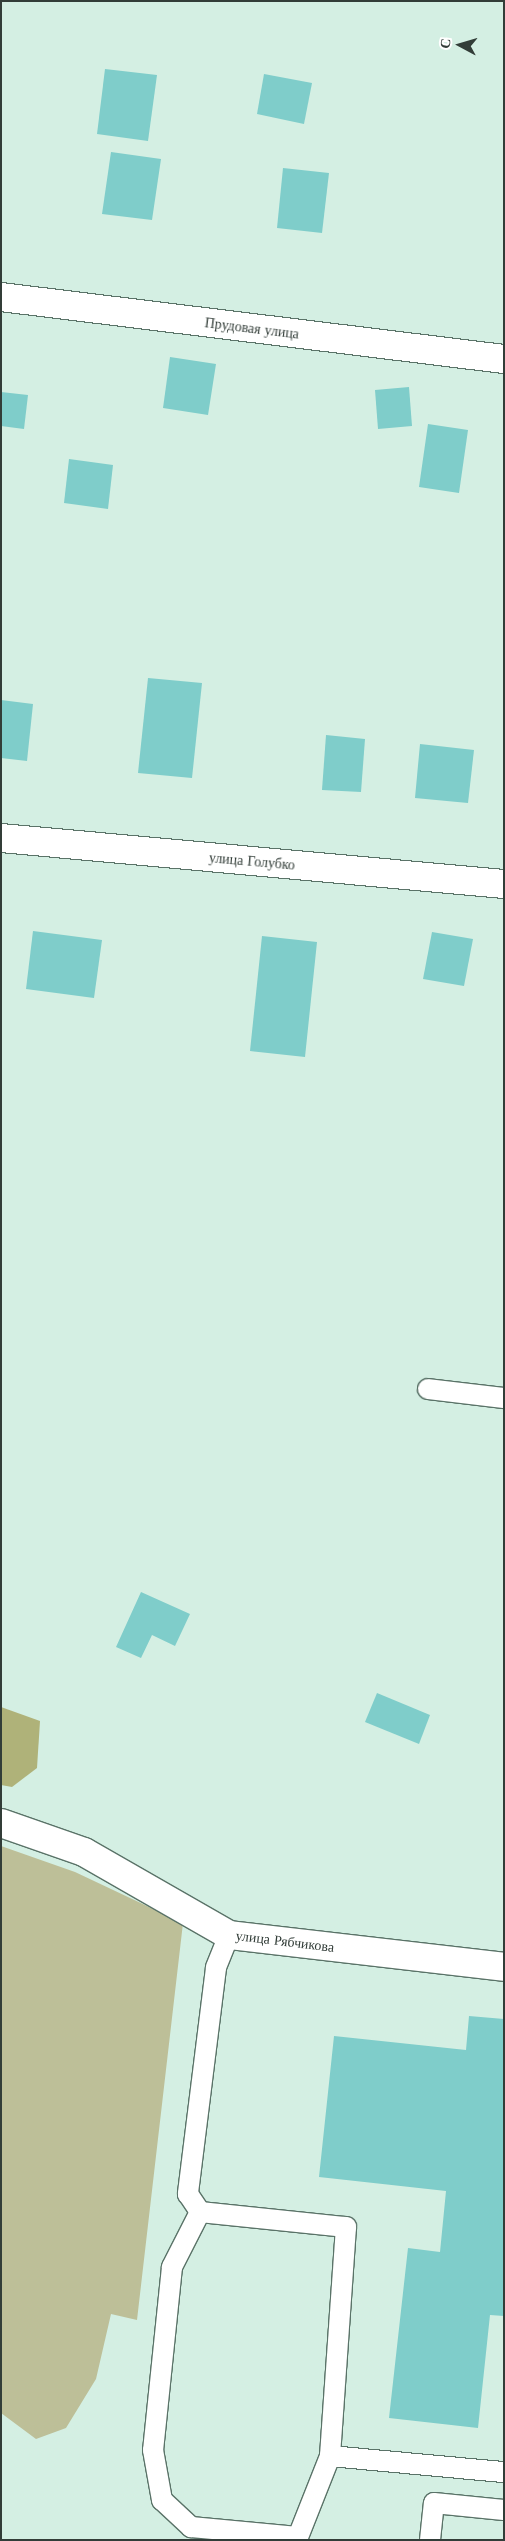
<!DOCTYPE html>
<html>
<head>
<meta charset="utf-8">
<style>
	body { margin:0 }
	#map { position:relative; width:505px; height:2541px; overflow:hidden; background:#d4efe3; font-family:"Libre Baskerville",serif }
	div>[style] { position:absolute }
	.green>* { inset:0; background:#bdbf98 }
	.forest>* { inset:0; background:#afb279 }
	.building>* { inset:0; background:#7fcdca }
	.roads { filter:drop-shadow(1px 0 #5a7368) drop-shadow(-1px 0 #5a7368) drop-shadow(0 1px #5a7368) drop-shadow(0 -1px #5a7368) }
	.service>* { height:20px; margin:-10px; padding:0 10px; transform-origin:10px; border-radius:10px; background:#fff }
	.minor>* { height:28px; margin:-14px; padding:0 14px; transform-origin:14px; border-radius:14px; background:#fff }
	span { translate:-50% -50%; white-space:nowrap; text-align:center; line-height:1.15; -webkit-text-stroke:5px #fff; paint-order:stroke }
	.street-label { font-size:14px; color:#323d38 }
	.frame { position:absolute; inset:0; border:2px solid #323d38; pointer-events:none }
	.north { position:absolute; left:435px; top:20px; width:50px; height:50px; -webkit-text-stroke:4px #fff; paint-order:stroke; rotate:276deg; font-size:14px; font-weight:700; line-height:20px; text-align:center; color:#323d38 }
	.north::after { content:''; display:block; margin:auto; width:18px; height:22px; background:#323d38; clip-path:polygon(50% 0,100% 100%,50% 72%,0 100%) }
</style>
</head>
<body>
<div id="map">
	<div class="green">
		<div style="clip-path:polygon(1px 1846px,75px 1872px,183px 1923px,137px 2320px,111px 2314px,96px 2379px,66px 2428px,36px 2439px,1px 2413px)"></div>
	</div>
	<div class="forest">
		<div style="clip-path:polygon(1px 1707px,40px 1721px,37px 1768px,12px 1787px,1px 1785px)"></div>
	</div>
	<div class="building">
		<div style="clip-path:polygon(105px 69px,157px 75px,148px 141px,97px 134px)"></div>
		<div style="clip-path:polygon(264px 74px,312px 83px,304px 124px,257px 114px)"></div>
		<div style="clip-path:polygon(111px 152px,161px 159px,152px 220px,102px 214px)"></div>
		<div style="clip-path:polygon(283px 168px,329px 173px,322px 233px,277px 228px)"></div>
		<div style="clip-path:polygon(170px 357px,216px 364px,208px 415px,163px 408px)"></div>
		<div style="clip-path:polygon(409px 387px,412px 426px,378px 429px,375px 390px)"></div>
		<div style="clip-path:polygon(1px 392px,28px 395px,24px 429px,1px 426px)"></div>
		<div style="clip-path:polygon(428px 424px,468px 430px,459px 493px,419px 487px)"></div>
		<div style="clip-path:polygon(69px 459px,113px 465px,108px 509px,64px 503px)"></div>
		<div style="clip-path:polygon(148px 678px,202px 683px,192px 778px,138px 773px)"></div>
		<div style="clip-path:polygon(1px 700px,33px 704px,27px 761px,1px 758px)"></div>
		<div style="clip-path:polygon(326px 735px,365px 739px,361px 792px,322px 790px)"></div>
		<div style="clip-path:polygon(420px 744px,474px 750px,468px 803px,415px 798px)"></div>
		<div style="clip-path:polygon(33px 931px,102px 940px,94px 998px,26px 989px)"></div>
		<div style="clip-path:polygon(432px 932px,473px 939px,464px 986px,423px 979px)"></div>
		<div style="clip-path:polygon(262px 936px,317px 942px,305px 1057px,250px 1051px)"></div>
		<div style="clip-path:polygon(141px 1592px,190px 1614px,175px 1646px,152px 1635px,141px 1658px,116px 1647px)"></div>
		<div style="clip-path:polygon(377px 1693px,430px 1715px,419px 1744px,365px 1722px)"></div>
		<div style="clip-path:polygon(469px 2016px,504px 2019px,504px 2316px,490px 2315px,478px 2428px,389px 2418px,408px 2248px,440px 2252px,446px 2191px,319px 2177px,334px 2036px,466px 2050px)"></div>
	</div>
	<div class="roads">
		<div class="service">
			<div style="left:428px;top:1389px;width:77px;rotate:6.8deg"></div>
			<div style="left:229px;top:1935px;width:35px;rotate:112deg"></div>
			<div style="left:216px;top:1968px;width:228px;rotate:97.1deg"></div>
			<div style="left:188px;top:2194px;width:22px;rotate:56deg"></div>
			<div style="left:200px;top:2212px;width:147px;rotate:5.9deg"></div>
			<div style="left:346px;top:2227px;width:230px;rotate:94deg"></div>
			<div style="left:330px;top:2456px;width:175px;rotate:5.3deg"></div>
			<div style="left:200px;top:2212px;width:62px;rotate:117deg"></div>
			<div style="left:172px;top:2267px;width:184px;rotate:95.9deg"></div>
			<div style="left:153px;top:2450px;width:51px;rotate:79.8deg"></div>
			<div style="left:162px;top:2500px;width:40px;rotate:43deg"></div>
			<div style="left:191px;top:2527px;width:107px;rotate:5.3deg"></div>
			<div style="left:298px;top:2537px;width:87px;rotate:-68.4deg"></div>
			<div style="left:430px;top:2540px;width:37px;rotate:-84deg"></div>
			<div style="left:434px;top:2503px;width:70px;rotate:5.7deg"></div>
		</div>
		<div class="minor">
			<div style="left:1px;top:297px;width:507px;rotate:7.03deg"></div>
			<div style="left:1px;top:838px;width:505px;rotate:5.23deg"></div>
			<div style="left:1px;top:1823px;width:88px;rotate:19.3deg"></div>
			<div style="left:84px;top:1852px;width:167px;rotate:29.8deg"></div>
			<div style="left:229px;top:1935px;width:277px;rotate:6.6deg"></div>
		</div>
	</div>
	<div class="street-label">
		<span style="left:252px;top:328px;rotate:7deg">Прудовая улица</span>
		<span style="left:252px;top:861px;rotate:5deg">улица Голубко</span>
		<span style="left:285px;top:1941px;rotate:7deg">улица Рябчикова</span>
	</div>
	<div class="frame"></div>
	<div class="north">С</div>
</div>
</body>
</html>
